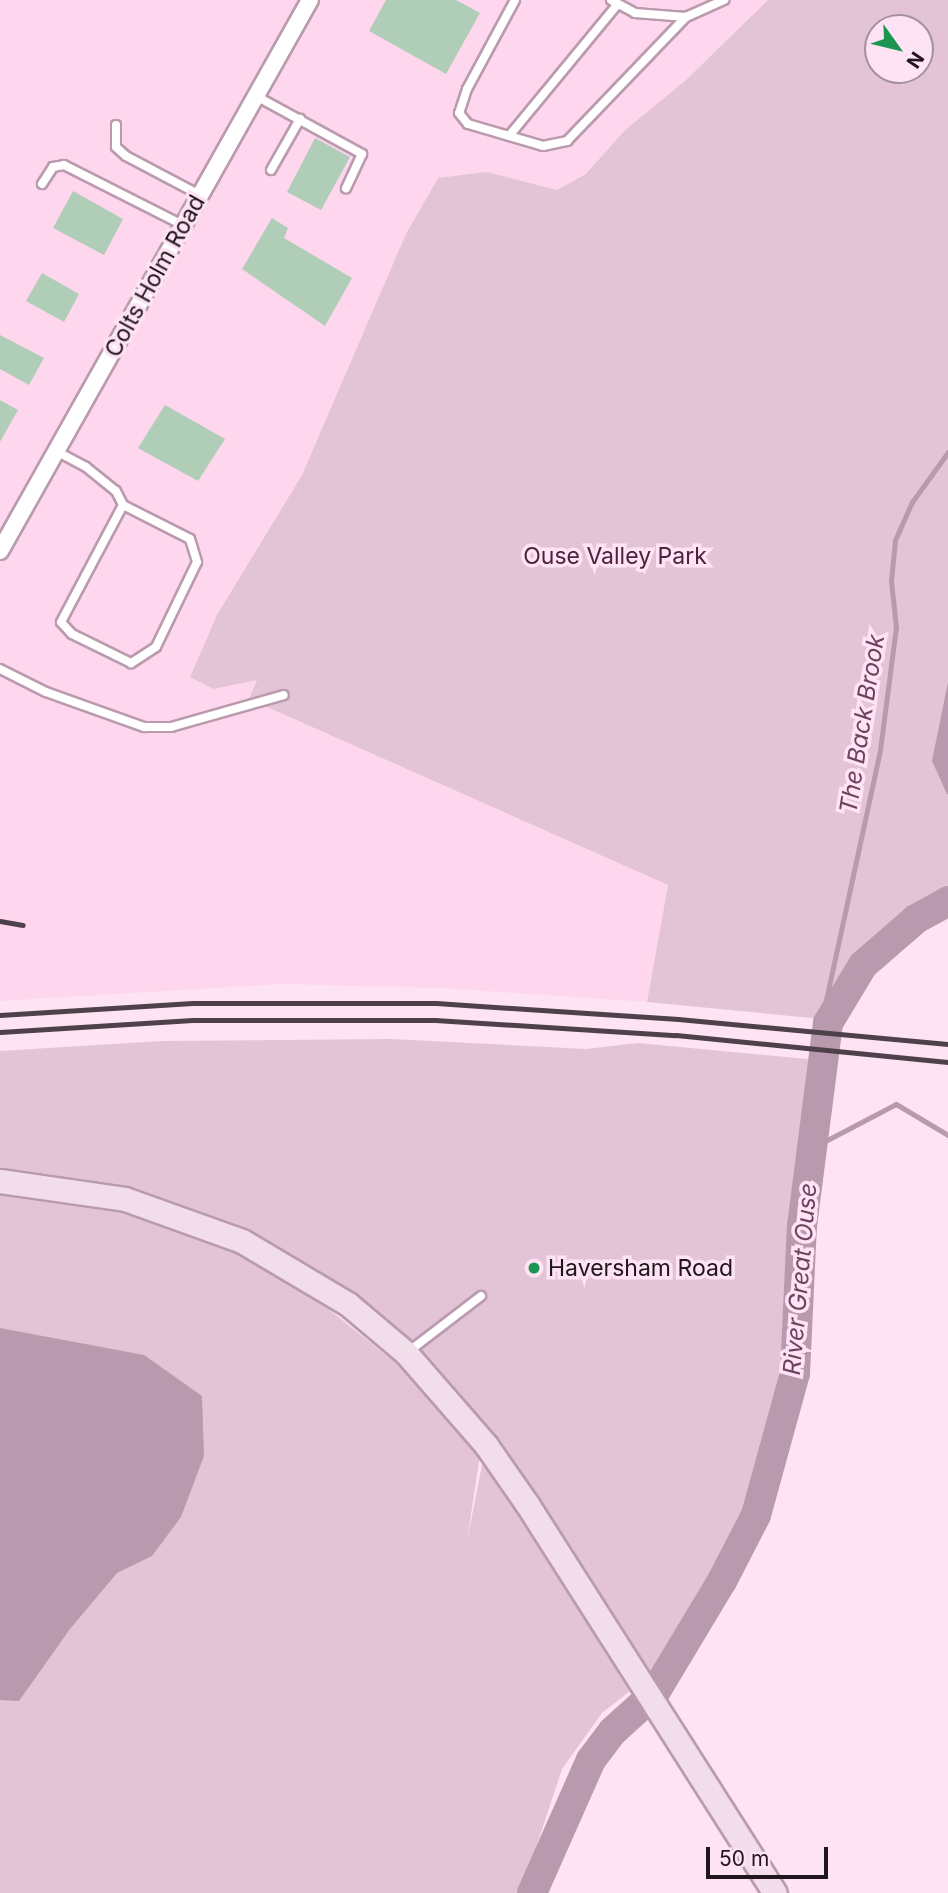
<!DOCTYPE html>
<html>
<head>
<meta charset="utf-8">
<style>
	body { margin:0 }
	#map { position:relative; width:948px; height:1893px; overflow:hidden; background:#fde3f3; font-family:Inter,sans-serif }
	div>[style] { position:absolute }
	.built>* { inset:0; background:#fed7ef }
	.green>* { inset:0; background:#e3c4d7 }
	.water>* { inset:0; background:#b999ad }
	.stream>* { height:5px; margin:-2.5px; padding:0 2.5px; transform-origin:2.5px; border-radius:2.5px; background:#b999ad }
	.river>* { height:30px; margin:-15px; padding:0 15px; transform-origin:15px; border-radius:15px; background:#b999ad }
	.building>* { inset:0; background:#b0cdb7 }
	.roads { filter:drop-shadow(2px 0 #ba9bae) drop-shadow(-2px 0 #ba9bae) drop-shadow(0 2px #ba9bae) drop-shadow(0 -2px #ba9bae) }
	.lane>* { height:8px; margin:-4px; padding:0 4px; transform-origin:4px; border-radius:4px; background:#fff }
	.street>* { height:16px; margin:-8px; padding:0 8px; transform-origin:8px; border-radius:8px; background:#fff }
	.secondary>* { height:23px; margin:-11.5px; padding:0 11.5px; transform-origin:11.5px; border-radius:11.5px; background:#f2ddeb }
	.rail>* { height:5px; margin:-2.5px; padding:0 2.5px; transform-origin:2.5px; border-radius:2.5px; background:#4f414a }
	.dots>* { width:19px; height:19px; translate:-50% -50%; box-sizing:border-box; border:4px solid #fde3f3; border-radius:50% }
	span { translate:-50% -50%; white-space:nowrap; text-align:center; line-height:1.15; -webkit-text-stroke:7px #fde3f3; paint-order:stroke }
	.street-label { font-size:23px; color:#21161d }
	.park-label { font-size:23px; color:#4d2240 }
	.poi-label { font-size:23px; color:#21161d }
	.left { translate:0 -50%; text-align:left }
	.water-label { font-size:24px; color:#6f4160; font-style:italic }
	.north { position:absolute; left:864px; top:14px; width:70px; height:70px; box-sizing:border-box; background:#fde3f3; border:2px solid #a5919d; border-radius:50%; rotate:124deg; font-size:19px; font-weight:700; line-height:28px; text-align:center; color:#21161d }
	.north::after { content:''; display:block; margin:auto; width:24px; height:32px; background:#1d9552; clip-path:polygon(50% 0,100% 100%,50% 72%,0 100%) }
	.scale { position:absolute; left:706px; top:1847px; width:122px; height:32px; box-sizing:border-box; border:4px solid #21161d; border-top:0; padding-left:9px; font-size:21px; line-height:24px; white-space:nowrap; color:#21161d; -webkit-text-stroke:5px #fde3f3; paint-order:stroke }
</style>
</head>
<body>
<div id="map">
	<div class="built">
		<div style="clip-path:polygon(0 0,825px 0,249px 699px,668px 885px,647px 1002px,442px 988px,283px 984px,0 1001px)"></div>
	</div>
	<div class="green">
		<div style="clip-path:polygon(evenodd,768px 0,948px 0,948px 900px,896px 926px,824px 1003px,822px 1019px,647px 1002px,668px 885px,249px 699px,257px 680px,213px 689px,190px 677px,217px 615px,302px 475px,406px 234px,438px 178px,486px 172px,557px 190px,586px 174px,625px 130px,685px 81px,768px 0,878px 28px,920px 28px,920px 70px,878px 70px,878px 28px)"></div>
		<div style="clip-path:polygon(evenodd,392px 1039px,586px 1049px,638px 1043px,818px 1060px,781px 1423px,762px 1506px,743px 1547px,667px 1662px,602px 1713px,562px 1769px,521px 1893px,0 1893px,0 1051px,161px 1041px,392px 1039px,311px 1295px,349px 1304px,486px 1445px,467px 1541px,480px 1455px,396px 1363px,311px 1295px)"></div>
	</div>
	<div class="water">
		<div style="clip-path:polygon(948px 682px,948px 794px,947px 794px,932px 761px)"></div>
		<div style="clip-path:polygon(0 1328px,144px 1355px,202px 1396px,204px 1456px,181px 1517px,152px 1556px,117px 1573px,70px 1629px,19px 1701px,0 1700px)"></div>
	</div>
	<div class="stream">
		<div style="left:823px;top:1014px;width:270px;rotate:-77.8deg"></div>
		<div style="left:880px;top:750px;width:124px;rotate:-82.6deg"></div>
		<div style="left:896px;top:627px;width:46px;rotate:-96.2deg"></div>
		<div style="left:891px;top:581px;width:41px;rotate:-84.4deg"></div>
		<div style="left:895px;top:540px;width:42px;rotate:-65.9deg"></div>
		<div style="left:912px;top:502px;width:62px;rotate:-54.2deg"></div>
		<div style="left:810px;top:1149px;width:97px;rotate:-27.6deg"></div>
		<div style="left:896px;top:1104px;width:61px;rotate:30.8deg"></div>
	</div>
	<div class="river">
		<div style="left:532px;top:1893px;width:145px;rotate:-66.1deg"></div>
		<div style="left:591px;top:1760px;width:36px;rotate:-53deg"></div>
		<div style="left:613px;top:1731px;width:55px;rotate:-42.1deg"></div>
		<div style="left:654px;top:1694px;width:132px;rotate:-59deg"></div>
		<div style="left:722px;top:1581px;width:74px;rotate:-62.7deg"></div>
		<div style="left:756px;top:1515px;width:147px;rotate:-74.6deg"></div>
		<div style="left:795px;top:1373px;width:147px;rotate:-87.3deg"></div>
		<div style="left:802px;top:1226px;width:205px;rotate:-82.7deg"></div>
		<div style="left:828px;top:1023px;width:68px;rotate:-58.9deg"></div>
		<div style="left:863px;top:965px;width:70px;rotate:-41deg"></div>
		<div style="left:916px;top:919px;width:37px;rotate:-29deg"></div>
	</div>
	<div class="building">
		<div style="clip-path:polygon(386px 0,456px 0,480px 13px,446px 74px,369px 31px)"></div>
		<div style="clip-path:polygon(315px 138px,350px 157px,321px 210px,287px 192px)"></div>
		<div style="clip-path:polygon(73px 191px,123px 219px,104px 255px,53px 228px)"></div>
		<div style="clip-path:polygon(272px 218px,288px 228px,284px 238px,352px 278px,325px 326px,242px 269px)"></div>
		<div style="clip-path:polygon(42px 273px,79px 294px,64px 322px,26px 301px)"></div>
		<div style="clip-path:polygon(0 335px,44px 358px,29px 385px,0 369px)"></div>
		<div style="clip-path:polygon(0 400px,18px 410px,0 442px)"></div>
		<div style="clip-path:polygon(165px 405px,225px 439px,198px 481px,138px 448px)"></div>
	</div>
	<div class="roads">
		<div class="lane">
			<div style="left:515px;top:0;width:101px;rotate:118.3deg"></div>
			<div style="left:467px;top:89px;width:25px;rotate:108deg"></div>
			<div style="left:459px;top:113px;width:14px;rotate:51deg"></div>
			<div style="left:468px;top:124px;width:78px;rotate:16.3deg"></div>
			<div style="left:543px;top:146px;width:25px;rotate:-12deg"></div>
			<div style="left:567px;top:141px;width:172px;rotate:-46.2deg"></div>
			<div style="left:611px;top:0;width:27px;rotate:28deg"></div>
			<div style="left:635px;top:13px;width:51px;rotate:4.5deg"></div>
			<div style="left:686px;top:17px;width:42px;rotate:-24.1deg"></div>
			<div style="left:256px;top:96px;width:121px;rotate:28.7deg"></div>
			<div style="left:362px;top:154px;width:38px;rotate:115deg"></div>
			<div style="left:116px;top:125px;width:22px;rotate:90deg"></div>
			<div style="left:116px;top:147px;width:13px;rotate:42deg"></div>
			<div style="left:126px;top:156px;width:84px;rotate:27.8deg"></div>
			<div style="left:509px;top:136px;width:171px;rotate:-50.5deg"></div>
			<div style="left:271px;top:170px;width:59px;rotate:-60.4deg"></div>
			<div style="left:42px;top:184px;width:20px;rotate:-57deg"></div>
			<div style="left:53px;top:167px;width:11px;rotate:-10deg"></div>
			<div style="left:64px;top:165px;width:133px;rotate:26.8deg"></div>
			<div style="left:56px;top:451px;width:34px;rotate:28deg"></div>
			<div style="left:86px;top:467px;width:38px;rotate:39deg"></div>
			<div style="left:116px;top:491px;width:16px;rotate:63deg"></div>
			<div style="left:123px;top:505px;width:75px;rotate:26.9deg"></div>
			<div style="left:190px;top:539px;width:24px;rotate:73deg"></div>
			<div style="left:197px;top:562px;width:94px;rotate:115.8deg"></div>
			<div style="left:156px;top:647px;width:30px;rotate:147deg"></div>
			<div style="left:131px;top:663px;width:66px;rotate:-153.8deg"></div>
			<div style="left:72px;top:634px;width:16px;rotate:-133deg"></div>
			<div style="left:61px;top:622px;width:132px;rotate:-62.1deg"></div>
			<div style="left:0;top:669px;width:51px;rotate:26.6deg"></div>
			<div style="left:46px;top:692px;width:104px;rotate:19.7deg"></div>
			<div style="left:144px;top:727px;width:27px"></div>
			<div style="left:171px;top:727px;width:117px;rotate:-15.8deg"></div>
			<div style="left:408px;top:1352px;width:92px;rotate:-37.5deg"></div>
		</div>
		<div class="street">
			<div style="left:0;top:551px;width:632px;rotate:-60.64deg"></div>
		</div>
		<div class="secondary">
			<div style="left:0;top:1181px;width:126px;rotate:8.2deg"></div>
			<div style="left:125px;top:1199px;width:124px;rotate:19.7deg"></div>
			<div style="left:242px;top:1241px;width:123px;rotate:30.7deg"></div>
			<div style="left:348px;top:1304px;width:76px;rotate:40.2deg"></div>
			<div style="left:406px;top:1353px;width:122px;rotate:49deg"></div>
			<div style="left:486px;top:1445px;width:72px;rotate:55.2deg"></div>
			<div style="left:527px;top:1504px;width:461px;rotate:57.5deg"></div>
		</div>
	</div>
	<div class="rail">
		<div style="left:0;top:921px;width:23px;rotate:10deg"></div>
		<div style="left:0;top:1015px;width:193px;rotate:-3.6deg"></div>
		<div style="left:193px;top:1003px;width:243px"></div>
		<div style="left:436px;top:1003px;width:243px;rotate:3.8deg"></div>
		<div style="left:678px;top:1019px;width:271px;rotate:5.3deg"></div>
		<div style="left:0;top:1032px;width:193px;rotate:-3.6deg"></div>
		<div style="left:193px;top:1020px;width:242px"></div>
		<div style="left:435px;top:1020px;width:241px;rotate:3.6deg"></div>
		<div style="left:676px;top:1035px;width:273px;rotate:5.7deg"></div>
	</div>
	<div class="dots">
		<div style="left:534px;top:1268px;background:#1d9552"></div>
	</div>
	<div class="street-label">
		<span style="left:155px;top:276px;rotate:-61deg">Colts Holm Road</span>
	</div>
	<div class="park-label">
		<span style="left:615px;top:556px">Ouse Valley Park</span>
	</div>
	<div class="poi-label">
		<span class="left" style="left:548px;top:1268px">Haversham Road</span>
	</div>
	<div class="water-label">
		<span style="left:862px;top:724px;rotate:-81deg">The Back Brook</span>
		<span style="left:800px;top:1279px;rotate:-85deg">River Great Ouse</span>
	</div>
	<div class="north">N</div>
	<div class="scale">50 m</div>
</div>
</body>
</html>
